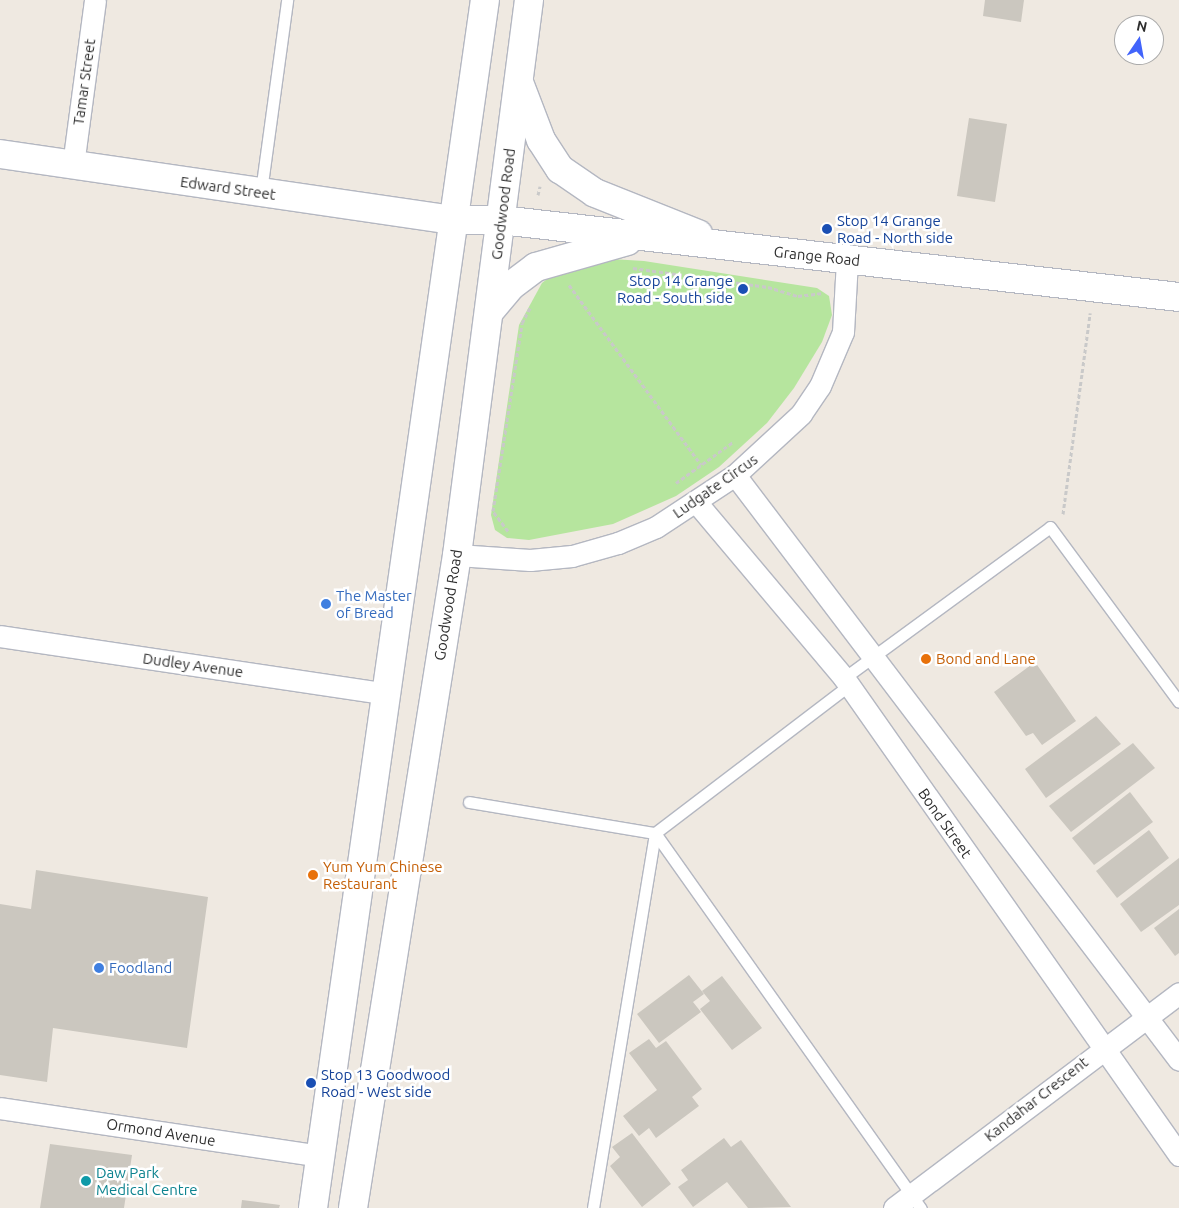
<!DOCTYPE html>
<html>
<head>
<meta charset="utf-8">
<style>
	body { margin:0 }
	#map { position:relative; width:1179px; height:1208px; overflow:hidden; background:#efe9e1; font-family:Ubuntu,sans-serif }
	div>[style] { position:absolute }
	.green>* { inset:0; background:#b6e59e }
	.building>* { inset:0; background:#cbc7bf }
	.path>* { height:3px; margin-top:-1.5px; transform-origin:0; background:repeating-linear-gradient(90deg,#c9c9c9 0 4px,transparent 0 6.5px) }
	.roads { filter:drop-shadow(1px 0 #b4b7c1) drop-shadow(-1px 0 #b4b7c1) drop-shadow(0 1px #b4b7c1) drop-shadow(0 -1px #b4b7c1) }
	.lane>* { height:11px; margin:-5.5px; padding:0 5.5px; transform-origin:5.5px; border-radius:5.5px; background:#fff }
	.street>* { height:21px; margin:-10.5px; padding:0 10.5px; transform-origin:10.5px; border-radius:10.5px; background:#fff }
	.secondary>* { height:28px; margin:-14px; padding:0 14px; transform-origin:14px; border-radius:14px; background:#fff }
	.dots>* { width:14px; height:14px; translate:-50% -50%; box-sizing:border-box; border:2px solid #fff; border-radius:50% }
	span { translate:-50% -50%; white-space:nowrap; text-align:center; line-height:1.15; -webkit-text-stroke:5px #fff; paint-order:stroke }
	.street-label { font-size:15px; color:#2e2e2e }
	.transit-label { font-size:15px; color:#164399 }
	.left { translate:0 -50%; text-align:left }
	.right { translate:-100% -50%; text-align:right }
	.shop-label { font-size:15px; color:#366cbe }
	.food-label { font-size:15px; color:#c56008 }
	.culture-label { font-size:15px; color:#0d838f }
	.north { position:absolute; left:1114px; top:15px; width:50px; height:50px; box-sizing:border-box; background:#fff; border:1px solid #ababab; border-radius:50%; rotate:12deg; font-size:14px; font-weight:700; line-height:20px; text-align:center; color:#2e2e2e }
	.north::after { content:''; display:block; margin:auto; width:18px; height:22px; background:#4264fb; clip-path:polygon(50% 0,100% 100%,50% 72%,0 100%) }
</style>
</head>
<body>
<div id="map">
	<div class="green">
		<div style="clip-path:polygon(611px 259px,644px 261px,817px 288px,829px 296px,832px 315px,822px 342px,794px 388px,767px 423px,719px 467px,676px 496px,613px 524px,529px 540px,507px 538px,495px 530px,491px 515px,519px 325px,542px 283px,556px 272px)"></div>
	</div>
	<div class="building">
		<div style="clip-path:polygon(985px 0,1024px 0,1021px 22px,983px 16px)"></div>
		<div style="clip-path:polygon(969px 118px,1007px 124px,995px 202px,957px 196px)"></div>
		<div style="clip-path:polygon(1035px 662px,1076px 721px,1042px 745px,1033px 733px,1026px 736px,994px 692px)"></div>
		<div style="clip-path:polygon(1096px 716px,1121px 744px,1046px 798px,1025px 769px)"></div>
		<div style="clip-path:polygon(1133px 743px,1155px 768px,1071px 832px,1049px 806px)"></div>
		<div style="clip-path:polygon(1130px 792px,1153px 822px,1094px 865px,1072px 838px)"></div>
		<div style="clip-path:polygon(1149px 830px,1169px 858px,1117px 898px,1096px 871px)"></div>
		<div style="clip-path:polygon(1179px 858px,1179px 905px,1141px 932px,1120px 904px)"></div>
		<div style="clip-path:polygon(36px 870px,208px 897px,187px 1048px,53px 1028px,47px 1082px,0 1075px,0 904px,31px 909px)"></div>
		<div style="clip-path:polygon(1179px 909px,1179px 953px,1175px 956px,1154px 928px)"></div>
		<div style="clip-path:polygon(689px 975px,704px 994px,693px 1002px,701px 1012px,659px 1043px,637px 1014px)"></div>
		<div style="clip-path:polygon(722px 976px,762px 1028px,732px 1050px,700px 1009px,710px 1001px,702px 991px)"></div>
		<div style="clip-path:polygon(649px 1039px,656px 1048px,666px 1041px,702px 1089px,692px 1097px,699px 1106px,656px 1138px,649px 1128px,639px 1136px,623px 1116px,657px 1090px,629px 1053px)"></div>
		<div style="clip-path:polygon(632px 1133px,671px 1184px,642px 1207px,610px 1166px,620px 1157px,612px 1147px)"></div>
		<div style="clip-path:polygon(724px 1138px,731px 1147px,741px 1140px,791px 1207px,748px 1208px,727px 1182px,693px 1207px,678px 1187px,688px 1180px,681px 1170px)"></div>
		<div style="clip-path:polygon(50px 1144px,132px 1155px,124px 1208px,40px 1208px)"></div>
		<div style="clip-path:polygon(242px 1200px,280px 1205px,279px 1208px,241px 1208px)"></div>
	</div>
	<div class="path">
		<div style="left:538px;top:195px;width:9px;rotate:-77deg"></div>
		<div style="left:633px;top:268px;width:136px;rotate:8deg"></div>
		<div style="left:768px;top:287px;width:31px;rotate:17deg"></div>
		<div style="left:798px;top:296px;width:25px;rotate:-7deg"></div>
		<div style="left:569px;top:285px;width:223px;rotate:53.7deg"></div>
		<div style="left:676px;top:483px;width:70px;rotate:-35.7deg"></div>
		<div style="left:1063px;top:514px;width:203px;rotate:-82.3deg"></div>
		<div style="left:508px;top:531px;width:25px;rotate:-127deg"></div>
		<div style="left:493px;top:511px;width:190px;rotate:-81.2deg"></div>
		<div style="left:522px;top:323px;width:19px;rotate:-62deg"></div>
	</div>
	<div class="roads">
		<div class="lane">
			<div style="left:261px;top:191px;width:193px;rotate:-82.2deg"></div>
			<div style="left:844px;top:678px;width:255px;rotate:-36.2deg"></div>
			<div style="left:1050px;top:527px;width:217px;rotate:53.6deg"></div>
			<div style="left:469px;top:802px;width:189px;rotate:9.5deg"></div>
			<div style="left:655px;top:833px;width:244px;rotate:-37.3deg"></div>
			<div style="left:593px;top:1208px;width:380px;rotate:-80.6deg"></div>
			<div style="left:655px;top:833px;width:460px;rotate:54.7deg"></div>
		</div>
		<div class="street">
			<div style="left:73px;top:165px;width:166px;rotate:-82.4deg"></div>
			<div style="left:735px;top:475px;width:734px;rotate:52.8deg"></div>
			<div style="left:696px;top:502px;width:230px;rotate:49.9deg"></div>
			<div style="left:844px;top:678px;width:583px;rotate:54.92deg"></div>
			<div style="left:457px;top:555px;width:73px;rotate:3.9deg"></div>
			<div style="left:530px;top:560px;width:42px;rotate:-5.4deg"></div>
			<div style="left:572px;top:556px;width:48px;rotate:-15.8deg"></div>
			<div style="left:618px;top:543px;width:41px;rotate:-22.8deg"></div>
			<div style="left:656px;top:527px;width:95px;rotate:-33.4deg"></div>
			<div style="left:735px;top:475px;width:90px;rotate:-42.7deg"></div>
			<div style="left:801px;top:414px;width:34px;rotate:-56deg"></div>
			<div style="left:820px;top:386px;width:59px;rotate:-66.9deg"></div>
			<div style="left:843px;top:332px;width:72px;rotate:-86.8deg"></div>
			<div style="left:0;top:636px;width:390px;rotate:8.5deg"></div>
			<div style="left:0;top:1108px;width:325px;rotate:8.5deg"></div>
			<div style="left:894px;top:1208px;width:357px;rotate:-37deg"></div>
		</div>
		<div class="secondary">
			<div style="left:520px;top:85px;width:59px;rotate:69.1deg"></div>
			<div style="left:541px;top:140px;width:35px;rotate:57deg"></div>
			<div style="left:560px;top:169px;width:42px;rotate:34.4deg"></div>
			<div style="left:595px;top:193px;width:111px;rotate:21.7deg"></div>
			<div style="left:0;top:154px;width:460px;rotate:8.3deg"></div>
			<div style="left:455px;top:220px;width:46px"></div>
			<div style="left:501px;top:220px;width:682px;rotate:6.48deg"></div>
			<div style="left:489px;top:312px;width:35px;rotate:-50deg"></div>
			<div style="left:512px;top:285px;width:30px;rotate:-37deg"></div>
			<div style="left:536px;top:267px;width:95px;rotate:-15.9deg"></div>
			<div style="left:313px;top:1208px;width:1220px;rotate:-81.9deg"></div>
			<div style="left:353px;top:1208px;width:661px;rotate:-80.95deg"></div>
			<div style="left:457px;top:555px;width:560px;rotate:-82.61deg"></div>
		</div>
	</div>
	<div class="dots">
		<div style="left:827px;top:229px;background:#1a4fb4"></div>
		<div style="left:743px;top:289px;background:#1a4fb4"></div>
		<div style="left:326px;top:604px;background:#3f7fe0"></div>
		<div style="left:926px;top:659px;background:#e8710a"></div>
		<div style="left:313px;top:875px;background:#e8710a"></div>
		<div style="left:99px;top:968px;background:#3f7fe0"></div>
		<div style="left:311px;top:1083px;background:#1a4fb4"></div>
		<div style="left:86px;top:1181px;background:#0f9aa8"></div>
	</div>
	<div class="street-label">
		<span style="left:84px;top:82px;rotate:-82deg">Tamar Street</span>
		<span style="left:228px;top:188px;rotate:8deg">Edward Street</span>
		<span style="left:503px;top:204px;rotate:-83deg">Goodwood Road</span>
		<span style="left:817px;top:256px;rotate:6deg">Grange Road</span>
		<span style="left:715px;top:486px;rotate:-35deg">Ludgate Circus</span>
		<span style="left:448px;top:605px;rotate:-81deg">Goodwood Road</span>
		<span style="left:193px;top:665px;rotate:8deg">Dudley Avenue</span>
		<span style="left:945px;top:823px;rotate:55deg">Bond Street</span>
		<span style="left:1036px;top:1099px;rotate:-38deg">Kandahar Crescent</span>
		<span style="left:161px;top:1132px;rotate:9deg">Ormond Avenue</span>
	</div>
	<div class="transit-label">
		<span class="left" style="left:837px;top:229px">Stop 14 Grange<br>Road - North side</span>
		<span class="right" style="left:733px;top:289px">Stop 14 Grange<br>Road - South side</span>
		<span class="left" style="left:321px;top:1083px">Stop 13 Goodwood<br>Road - West side</span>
	</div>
	<div class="shop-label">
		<span class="left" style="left:336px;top:604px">The Master<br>of Bread</span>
		<span class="left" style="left:109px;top:968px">Foodland</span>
	</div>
	<div class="food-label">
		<span class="left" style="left:936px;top:659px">Bond and Lane</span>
		<span class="left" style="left:323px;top:875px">Yum Yum Chinese<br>Restaurant</span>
	</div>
	<div class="culture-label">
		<span class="left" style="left:96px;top:1181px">Daw Park<br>Medical Centre</span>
	</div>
	<div class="north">N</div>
</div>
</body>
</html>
